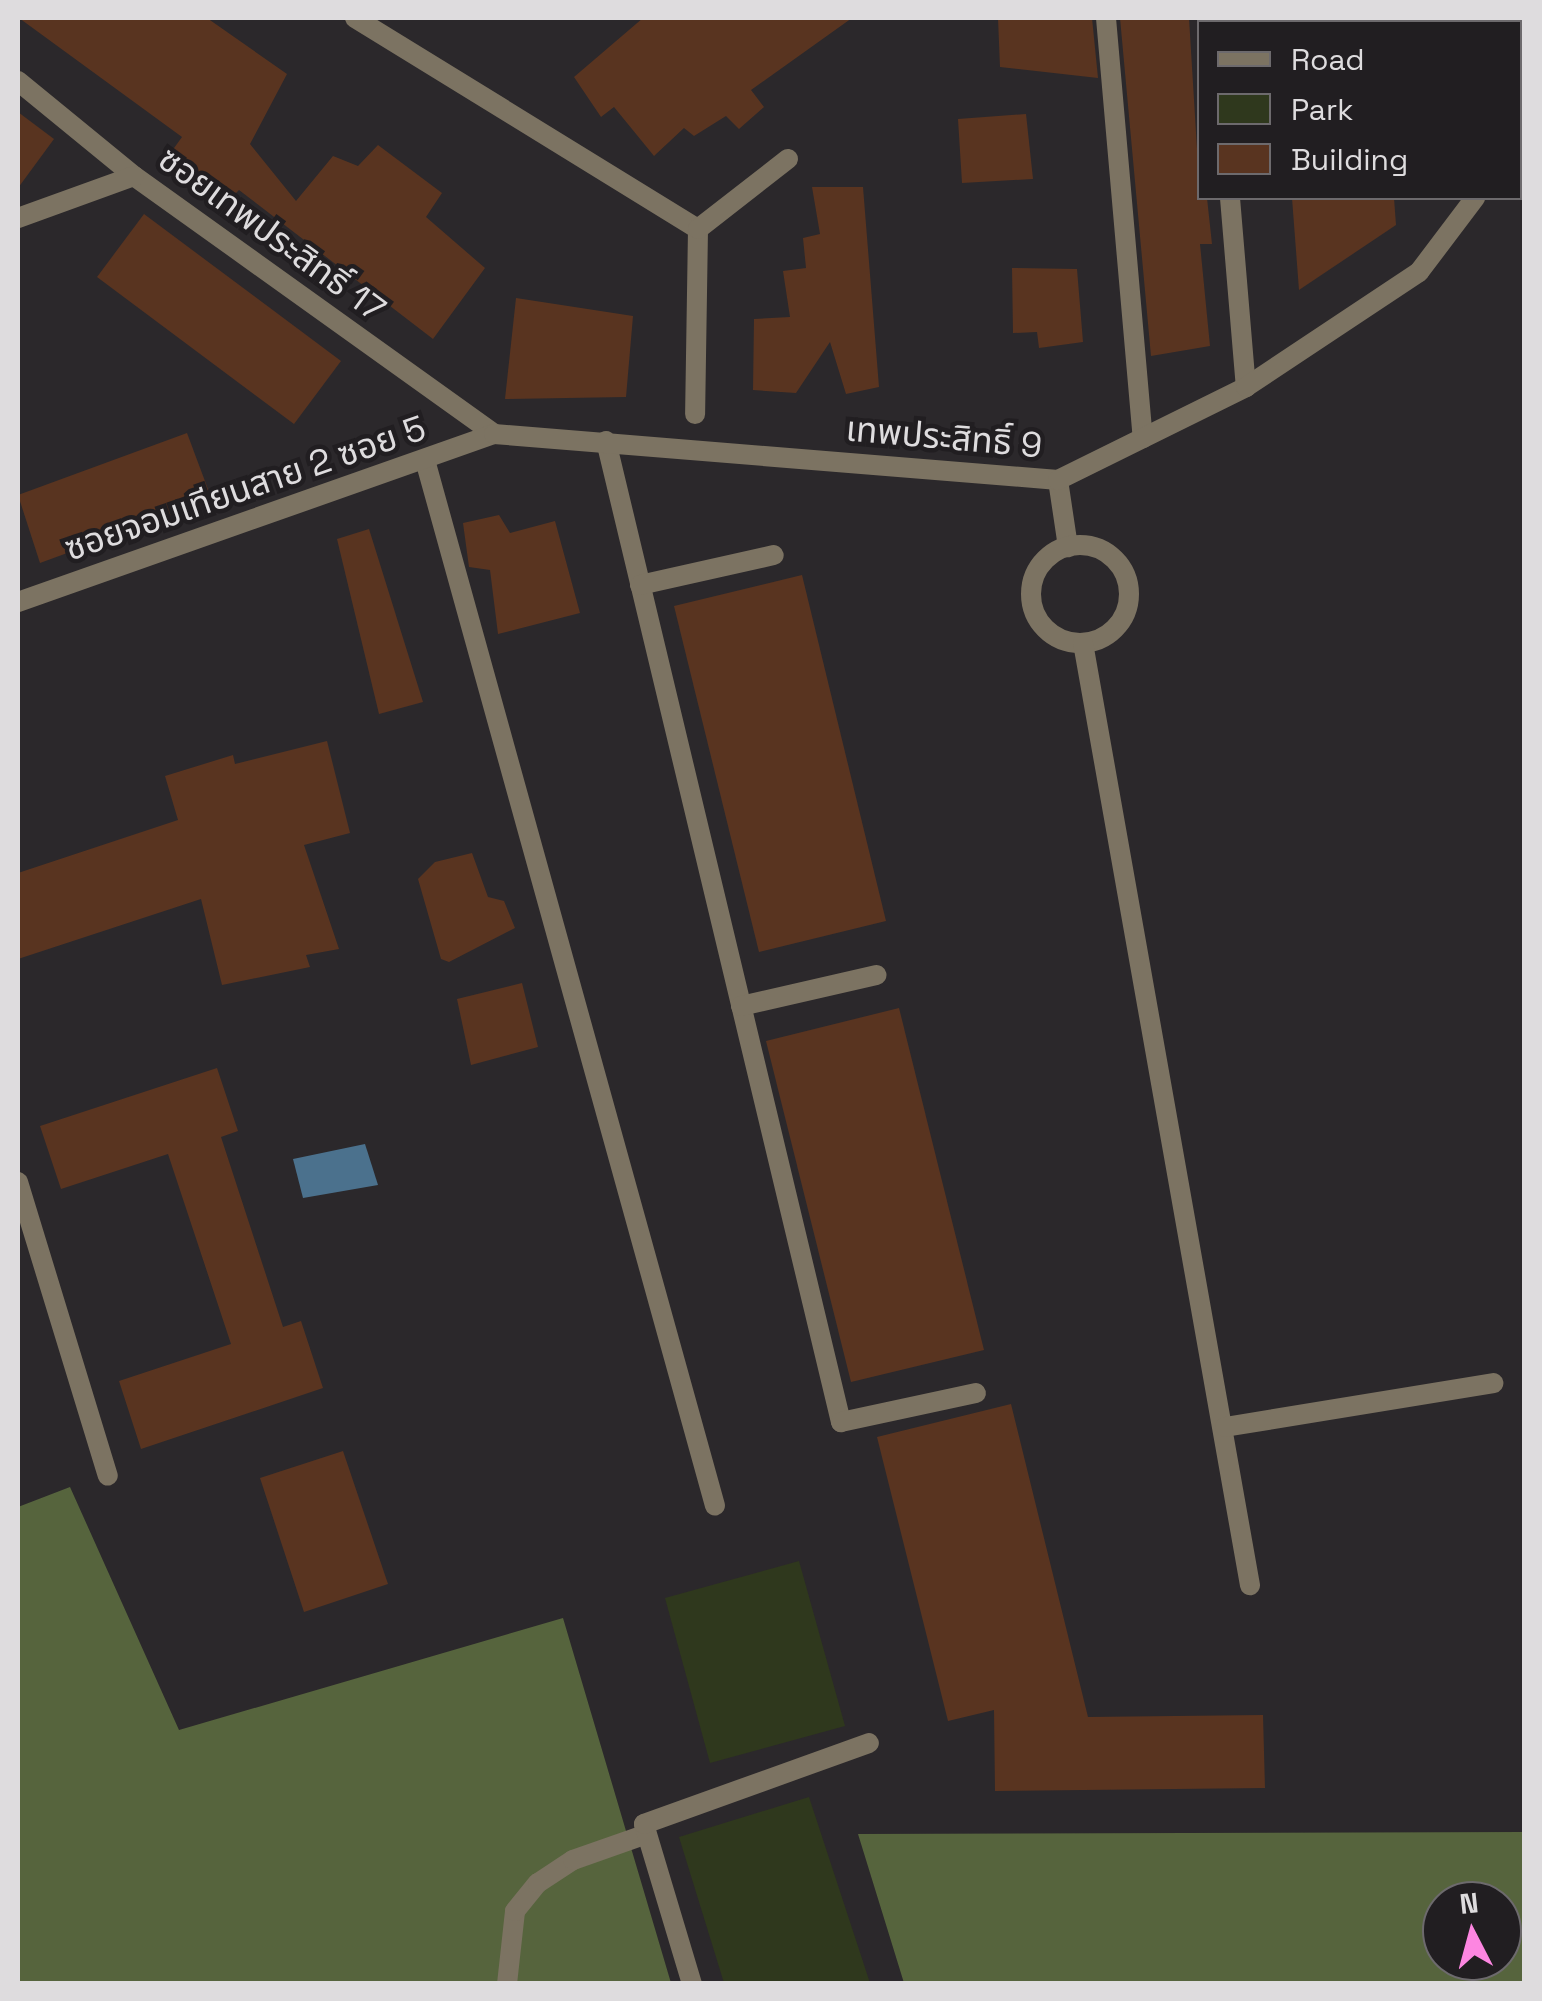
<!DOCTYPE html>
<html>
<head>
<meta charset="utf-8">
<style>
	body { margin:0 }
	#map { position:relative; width:1542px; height:2001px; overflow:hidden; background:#2b282b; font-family:"Space Grotesk","Noto Sans Thai",sans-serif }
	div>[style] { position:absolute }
	.green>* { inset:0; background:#2f381d }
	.forest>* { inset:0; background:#56643d }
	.water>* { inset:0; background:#4b718d }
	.building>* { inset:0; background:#593420 }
	.service>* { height:20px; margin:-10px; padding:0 10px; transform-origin:10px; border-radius:10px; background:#7c7362 }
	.minor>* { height:20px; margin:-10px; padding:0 10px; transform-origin:10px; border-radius:10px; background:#7c7362 }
	.minor>.ring { margin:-10px; padding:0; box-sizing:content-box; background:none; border:20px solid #7c7362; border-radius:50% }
	span { translate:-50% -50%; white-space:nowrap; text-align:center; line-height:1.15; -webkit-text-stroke:9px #211e21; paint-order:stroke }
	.street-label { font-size:35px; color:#dedcde }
	.frame { position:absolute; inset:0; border:20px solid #dedcde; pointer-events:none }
	.legend { position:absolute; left:1197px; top:20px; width:325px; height:180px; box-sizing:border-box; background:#211e21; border:2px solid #6d6a6d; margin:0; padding:12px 18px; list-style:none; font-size:30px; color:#dedcde }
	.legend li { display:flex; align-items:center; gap:20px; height:50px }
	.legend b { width:50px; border:2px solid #6d6a6d }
	.north { position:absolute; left:1422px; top:1881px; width:100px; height:100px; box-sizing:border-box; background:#211e21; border:2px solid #6d6a6d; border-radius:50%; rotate:354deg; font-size:28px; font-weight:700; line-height:40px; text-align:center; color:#dedcde }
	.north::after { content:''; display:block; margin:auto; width:35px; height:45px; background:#fd86e1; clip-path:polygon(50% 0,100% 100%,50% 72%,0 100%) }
</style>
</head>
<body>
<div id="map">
	<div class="green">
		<div style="clip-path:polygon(799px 1561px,845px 1726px,710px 1763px,665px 1598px)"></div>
		<div style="clip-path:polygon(809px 1797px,870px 1983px,724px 1983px,679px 1837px)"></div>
	</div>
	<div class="forest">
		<div style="clip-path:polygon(70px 1487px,179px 1730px,563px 1618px,671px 1983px,18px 1984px,18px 1507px)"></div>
		<div style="clip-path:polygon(evenodd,1524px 1832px,1524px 1984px,904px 1983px,858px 1834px,1524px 1832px,1442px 1901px,1502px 1901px,1502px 1961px,1442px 1961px,1442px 1901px)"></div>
	</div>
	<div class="water">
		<div style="clip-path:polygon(365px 1144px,378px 1185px,303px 1198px,293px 1159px)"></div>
	</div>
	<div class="building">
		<div style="clip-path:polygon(19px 18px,207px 18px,287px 74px,250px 144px,296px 201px,333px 156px,358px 166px,378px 145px,442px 193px,426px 217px,485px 268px,433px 339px,239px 190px,226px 203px,169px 155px,182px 137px)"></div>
		<div style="clip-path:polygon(643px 18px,852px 18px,751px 90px,764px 107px,739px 129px,726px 116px,694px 136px,684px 128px,654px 156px,614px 107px,601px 117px,574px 77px)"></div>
		<div style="clip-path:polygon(998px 18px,1092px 18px,1098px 78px,1000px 67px)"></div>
		<div style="clip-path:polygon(1120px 18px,1189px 18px,1200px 198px,1207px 198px,1212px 244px,1200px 244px,1210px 346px,1151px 356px)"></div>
		<div style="clip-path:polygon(18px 112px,54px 139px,18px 188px)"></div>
		<div style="clip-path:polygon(1026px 114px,1033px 179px,962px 183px,958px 119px)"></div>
		<div style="clip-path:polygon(812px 187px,863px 187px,879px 387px,846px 394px,830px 342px,796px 393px,753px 390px,754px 319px,790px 317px,783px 271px,806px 268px,803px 238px,820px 234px)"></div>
		<div style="clip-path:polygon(1292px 198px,1394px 198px,1396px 225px,1299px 290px)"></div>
		<div style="clip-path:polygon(144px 214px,341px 361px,294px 424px,97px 277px)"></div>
		<div style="clip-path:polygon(1012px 268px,1077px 269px,1083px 342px,1039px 348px,1037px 332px,1013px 333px)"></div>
		<div style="clip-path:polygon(516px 298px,633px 316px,626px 397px,505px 399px)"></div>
		<div style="clip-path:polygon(187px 433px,212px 500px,40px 563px,18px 495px)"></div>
		<div style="clip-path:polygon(499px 515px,510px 533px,555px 521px,580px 613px,498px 634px,490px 570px,469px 567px,463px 523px)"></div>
		<div style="clip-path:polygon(369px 529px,423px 702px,379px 714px,337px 539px)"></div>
		<div style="clip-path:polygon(802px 575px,886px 921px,759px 952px,674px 606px)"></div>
		<div style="clip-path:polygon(327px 741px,350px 833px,304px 845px,339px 949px,306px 955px,310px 967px,222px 985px,201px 899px,18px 959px,18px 873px,178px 820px,165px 776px,233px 755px,235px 764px)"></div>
		<div style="clip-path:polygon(472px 853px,488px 897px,504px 901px,515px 928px,449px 962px,441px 959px,418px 879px,435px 862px)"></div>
		<div style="clip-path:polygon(522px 983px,538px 1047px,471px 1065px,457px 999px)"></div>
		<div style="clip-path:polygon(899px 1008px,984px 1350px,851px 1382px,766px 1041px)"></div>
		<div style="clip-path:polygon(217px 1068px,238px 1131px,221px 1137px,283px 1327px,301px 1321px,323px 1388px,141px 1449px,119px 1381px,231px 1344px,168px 1154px,61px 1189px,40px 1126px)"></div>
		<div style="clip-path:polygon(1011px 1404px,1088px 1717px,1263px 1715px,1265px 1788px,995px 1791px,994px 1710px,948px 1721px,877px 1437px)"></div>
		<div style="clip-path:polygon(343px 1451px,388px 1584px,304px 1612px,260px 1478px)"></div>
	</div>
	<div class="service">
		<div style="left:507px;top:1984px;width:73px;rotate:-83.7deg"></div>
		<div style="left:515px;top:1911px;width:36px;rotate:-51deg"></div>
		<div style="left:538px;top:1883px;width:42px;rotate:-33.3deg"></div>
		<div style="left:573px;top:1860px;width:78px;rotate:-19.4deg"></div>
	</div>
	<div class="minor">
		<div style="left:355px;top:18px;width:403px;rotate:31.6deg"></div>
		<div style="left:698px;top:229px;width:185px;rotate:90.9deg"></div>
		<div style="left:1106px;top:18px;width:422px;rotate:85deg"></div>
		<div style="left:1219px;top:18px;width:4px;rotate:90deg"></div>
		<div style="left:18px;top:81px;width:150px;rotate:39.3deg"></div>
		<div style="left:134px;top:176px;width:443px;rotate:35.6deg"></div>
		<div style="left:1520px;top:139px;width:8px;rotate:-60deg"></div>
		<div style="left:1230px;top:198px;width:190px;rotate:85.2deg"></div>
		<div style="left:18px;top:218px;width:123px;rotate:-19.9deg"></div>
		<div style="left:698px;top:229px;width:114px;rotate:-37.9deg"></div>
		<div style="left:606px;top:441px;width:1009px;rotate:76.53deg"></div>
		<div style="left:841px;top:1422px;width:138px;rotate:-12.1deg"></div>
		<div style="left:425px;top:460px;width:1085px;rotate:74.5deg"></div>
		<div style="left:1058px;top:480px;width:68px;rotate:81.5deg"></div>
		<div class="ring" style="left:1031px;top:545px;width:78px;height:78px"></div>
		<div style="left:640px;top:585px;width:137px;rotate:-12.6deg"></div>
		<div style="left:18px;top:602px;width:505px;rotate:-19.44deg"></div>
		<div style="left:494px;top:434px;width:566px;rotate:4.66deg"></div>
		<div style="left:1058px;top:480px;width:210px;rotate:-26.3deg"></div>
		<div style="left:1246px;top:387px;width:208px;rotate:-33.6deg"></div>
		<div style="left:1419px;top:272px;width:93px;rotate:-52.9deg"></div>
		<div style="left:1083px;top:643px;width:957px;rotate:79.95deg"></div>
		<div style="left:741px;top:1006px;width:139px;rotate:-12.9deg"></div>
		<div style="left:18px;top:1182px;width:307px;rotate:73deg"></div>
		<div style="left:1225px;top:1427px;width:272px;rotate:-9.3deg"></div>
		<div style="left:692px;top:1984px;width:167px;rotate:-106.7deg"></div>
		<div style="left:644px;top:1824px;width:239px;rotate:-19.8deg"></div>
	</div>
	<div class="street-label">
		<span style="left:272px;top:234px;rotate:36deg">ซอยเทพประสิทธิ์ 17</span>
		<span style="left:944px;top:437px;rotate:5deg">เทพประสิทธิ์ 9</span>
		<span style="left:245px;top:488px;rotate:-19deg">ซอยจอมเทียนสาย 2 ซอย 5</span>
	</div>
	<div class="frame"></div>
	<ul class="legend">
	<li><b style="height:12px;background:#7c7362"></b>Road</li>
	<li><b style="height:28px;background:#2f381d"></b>Park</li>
	<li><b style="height:28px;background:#593420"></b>Building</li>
	</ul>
	<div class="north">N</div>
</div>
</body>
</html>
